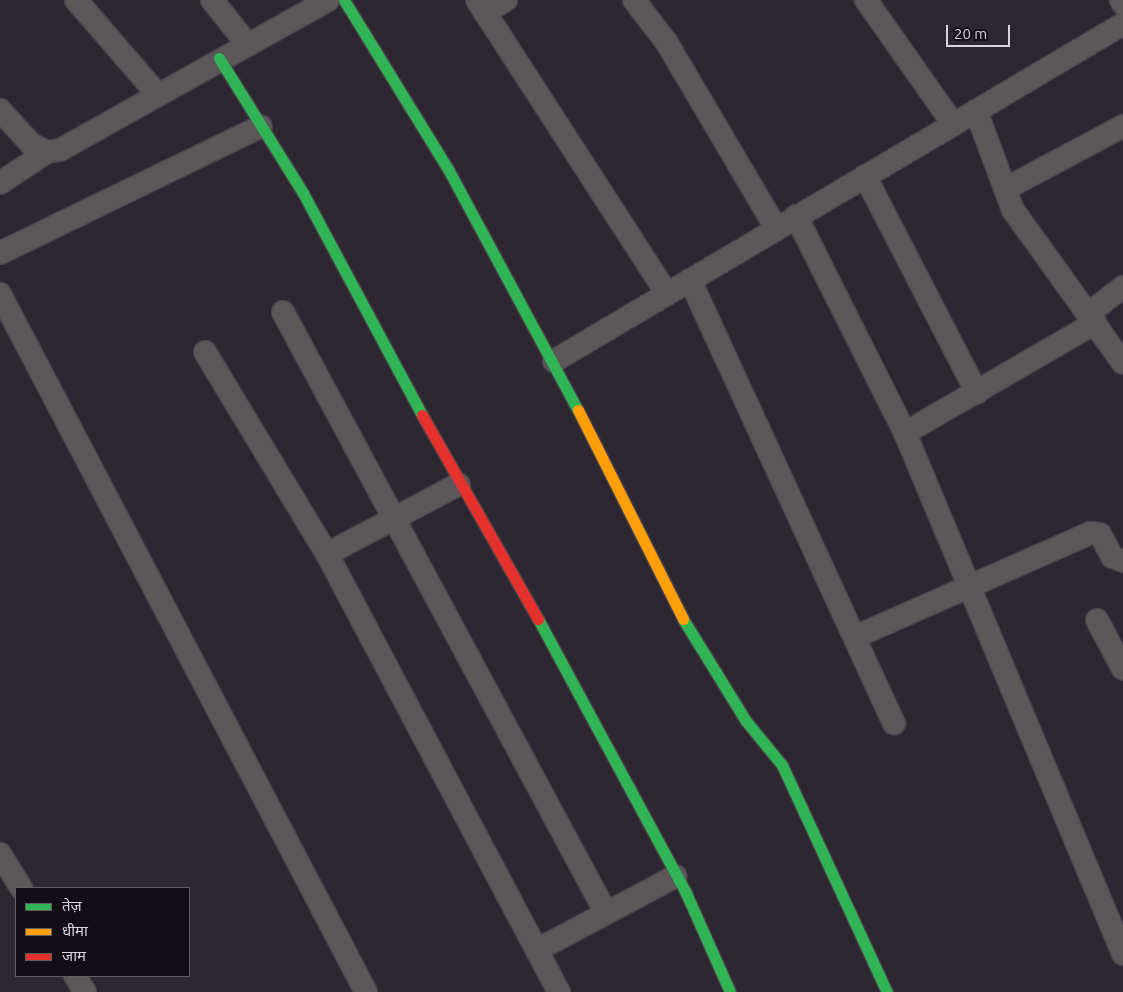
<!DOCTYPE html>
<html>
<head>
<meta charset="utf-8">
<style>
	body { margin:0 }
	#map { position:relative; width:1123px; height:992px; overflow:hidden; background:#2c2730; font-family:Ubuntu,"Noto Sans Devanagari",sans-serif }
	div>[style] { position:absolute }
	.roads { filter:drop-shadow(1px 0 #48434b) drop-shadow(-1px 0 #48434b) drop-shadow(0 1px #48434b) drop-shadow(0 -1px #48434b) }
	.street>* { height:22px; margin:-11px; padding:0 11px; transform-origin:11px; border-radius:11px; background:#5c5759 }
	.fast>* { height:11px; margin:-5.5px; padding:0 5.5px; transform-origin:5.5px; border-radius:5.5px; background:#30b455 }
	.slow>* { height:11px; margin:-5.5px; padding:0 5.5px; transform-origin:5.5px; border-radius:5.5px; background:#ff9f0a }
	.jam>* { height:11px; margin:-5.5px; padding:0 5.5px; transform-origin:5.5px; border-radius:5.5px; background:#e5322d }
	span { translate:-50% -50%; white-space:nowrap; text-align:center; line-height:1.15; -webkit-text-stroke:5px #130e16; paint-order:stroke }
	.legend { position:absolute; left:15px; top:887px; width:175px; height:90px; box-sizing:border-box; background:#130e16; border:1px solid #635d66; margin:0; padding:6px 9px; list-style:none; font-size:15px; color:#dad3df }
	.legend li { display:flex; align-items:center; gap:10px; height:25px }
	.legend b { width:25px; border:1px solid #635d66 }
	.scale { position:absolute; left:946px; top:25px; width:64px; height:22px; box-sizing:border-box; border:2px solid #dad3df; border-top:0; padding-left:6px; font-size:15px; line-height:18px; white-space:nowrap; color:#dad3df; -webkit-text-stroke:4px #130e16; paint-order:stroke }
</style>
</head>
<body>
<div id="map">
	<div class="roads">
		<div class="street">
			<div style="left:76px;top:0;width:125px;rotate:49.2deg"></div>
			<div style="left:212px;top:0;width:58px;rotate:51.3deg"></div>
			<div style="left:477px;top:0;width:350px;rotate:57.1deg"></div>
			<div style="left:634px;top:0;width:54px;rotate:52.5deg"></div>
			<div style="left:667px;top:43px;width:215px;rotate:59.5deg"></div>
			<div style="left:866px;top:0;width:151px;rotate:54.9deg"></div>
			<div style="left:1121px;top:0;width:4px;rotate:63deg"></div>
			<div style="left:485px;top:13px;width:25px;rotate:-32deg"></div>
			<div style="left:0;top:110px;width:46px;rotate:47.6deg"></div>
			<div style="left:31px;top:144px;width:18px;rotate:27deg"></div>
			<div style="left:47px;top:152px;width:13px;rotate:-9deg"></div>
			<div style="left:60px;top:150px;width:307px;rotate:-29.2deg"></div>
			<div style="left:976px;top:111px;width:106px;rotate:69.5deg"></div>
			<div style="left:1013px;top:210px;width:188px;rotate:54.3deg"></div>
			<div style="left:865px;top:176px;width:244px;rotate:62.7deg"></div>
			<div style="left:0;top:183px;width:56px;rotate:-33.4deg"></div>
			<div style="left:1005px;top:189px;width:134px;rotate:-28.1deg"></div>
			<div style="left:796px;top:216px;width:243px;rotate:63.3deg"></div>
			<div style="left:905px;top:433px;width:565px;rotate:67.29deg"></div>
			<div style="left:0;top:253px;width:290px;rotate:-25.9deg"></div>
			<div style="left:690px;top:280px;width:488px;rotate:65.3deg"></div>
			<div style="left:0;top:294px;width:788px;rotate:62.33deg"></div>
			<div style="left:283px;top:312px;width:682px;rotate:61.74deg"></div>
			<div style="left:1089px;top:313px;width:43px;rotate:-37.4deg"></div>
			<div style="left:205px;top:352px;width:236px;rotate:58.9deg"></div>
			<div style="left:327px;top:554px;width:496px;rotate:62.1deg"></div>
			<div style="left:554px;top:361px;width:661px;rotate:-30.64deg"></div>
			<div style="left:905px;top:433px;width:220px;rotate:-30.1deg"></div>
			<div style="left:327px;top:554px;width:149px;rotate:-27.9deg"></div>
			<div style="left:1097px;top:620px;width:55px;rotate:62deg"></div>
			<div style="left:857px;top:636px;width:255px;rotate:-23.8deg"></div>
			<div style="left:1090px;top:533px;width:10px;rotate:6deg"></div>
			<div style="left:1100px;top:534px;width:26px;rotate:62deg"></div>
			<div style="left:1112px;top:557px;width:12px;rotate:20deg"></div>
			<div style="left:0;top:854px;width:40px;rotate:58deg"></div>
			<div style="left:537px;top:950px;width:157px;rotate:-28deg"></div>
			<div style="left:75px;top:976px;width:19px;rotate:58deg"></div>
		</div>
		<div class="fast">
			<div style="left:344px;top:0;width:198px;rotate:58.4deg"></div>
			<div style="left:448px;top:169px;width:274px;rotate:61.7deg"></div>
			<div style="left:219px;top:58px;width:159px;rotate:58.1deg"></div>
			<div style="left:303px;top:193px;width:252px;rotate:61.8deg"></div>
			<div style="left:538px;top:619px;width:311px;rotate:61.6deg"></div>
			<div style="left:686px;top:893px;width:108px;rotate:66deg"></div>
			<div style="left:683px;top:619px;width:120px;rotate:58.3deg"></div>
			<div style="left:746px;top:721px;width:57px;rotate:50.7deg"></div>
			<div style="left:782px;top:765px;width:250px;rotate:65.2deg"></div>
		</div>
		<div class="slow">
			<div style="left:578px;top:410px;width:234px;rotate:63.3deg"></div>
		</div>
		<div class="jam">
			<div style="left:422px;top:415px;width:235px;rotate:60.4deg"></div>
		</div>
	</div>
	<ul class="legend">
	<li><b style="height:6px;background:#30b455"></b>तेज़</li>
	<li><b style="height:6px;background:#ff9f0a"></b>धीमा</li>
	<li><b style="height:6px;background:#e5322d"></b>जाम</li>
	</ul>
	<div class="scale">20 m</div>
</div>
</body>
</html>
